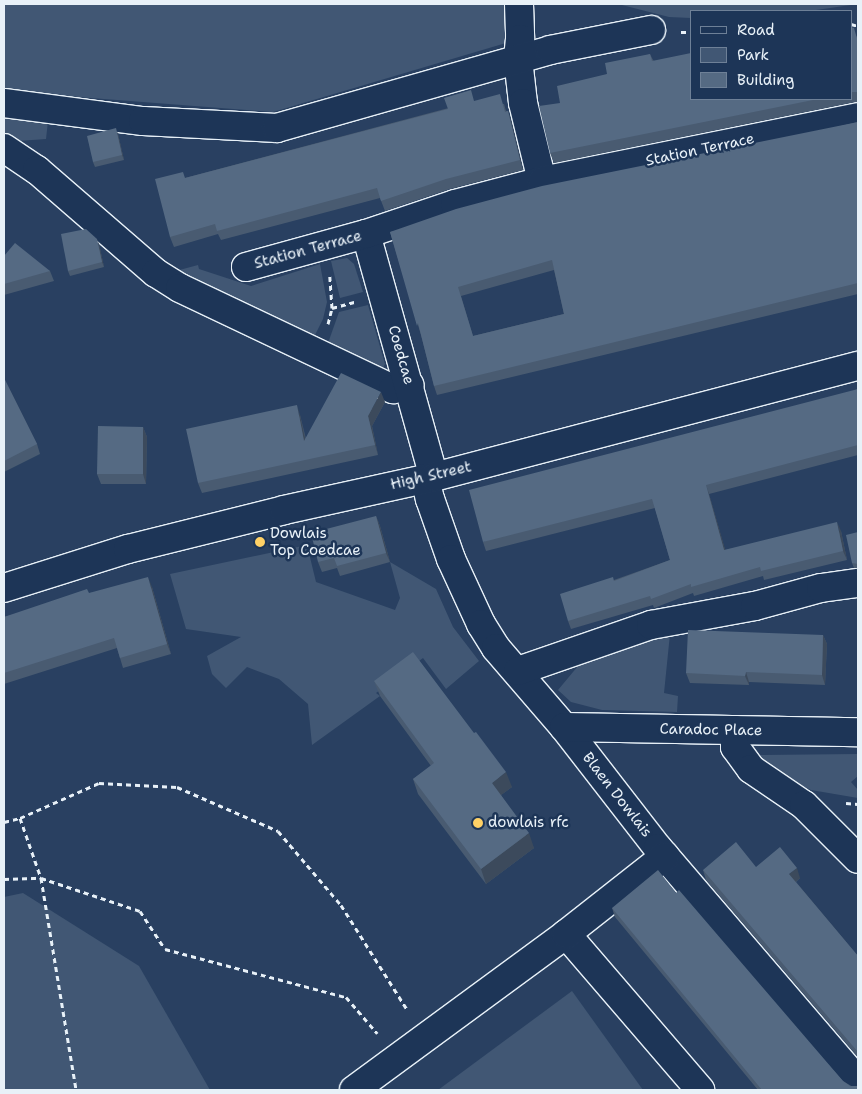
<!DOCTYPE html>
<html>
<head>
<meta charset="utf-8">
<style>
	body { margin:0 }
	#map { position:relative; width:862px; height:1094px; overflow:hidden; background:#294061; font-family:"Shantell Sans",sans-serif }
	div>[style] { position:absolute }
	.green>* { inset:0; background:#415774 }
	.path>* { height:3px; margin-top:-1.5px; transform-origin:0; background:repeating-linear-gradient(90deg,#e8f1f8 0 5px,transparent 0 9px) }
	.roads { filter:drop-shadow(1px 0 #e8f1f8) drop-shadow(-1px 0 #e8f1f8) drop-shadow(0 1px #e8f1f8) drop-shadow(0 -1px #e8f1f8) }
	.minor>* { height:28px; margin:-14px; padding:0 14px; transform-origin:14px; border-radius:14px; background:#1d3557 }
	.wall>* { inset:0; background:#495b71 }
	.shaded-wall>* { inset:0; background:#3c4a5c }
	.building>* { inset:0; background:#556a83 }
	.dots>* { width:14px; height:14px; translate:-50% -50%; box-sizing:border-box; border:2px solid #1d3557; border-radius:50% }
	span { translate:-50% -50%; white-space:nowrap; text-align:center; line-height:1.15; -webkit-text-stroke:5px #1d3557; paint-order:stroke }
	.street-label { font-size:15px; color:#e8f1f8 }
	.poi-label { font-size:15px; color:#e8f1f8 }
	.left { translate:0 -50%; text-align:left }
	.frame { position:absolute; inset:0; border:5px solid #e8f1f8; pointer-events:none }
	.legend { position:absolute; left:690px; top:10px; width:162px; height:90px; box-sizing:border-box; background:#1d3557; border:1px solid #6e8097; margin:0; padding:6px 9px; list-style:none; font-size:15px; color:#e8f1f8 }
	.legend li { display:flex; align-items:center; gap:10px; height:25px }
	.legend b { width:25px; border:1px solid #6e8097 }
</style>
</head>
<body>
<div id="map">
	<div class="green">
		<div style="clip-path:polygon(4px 4px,511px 4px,506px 43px,273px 112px,78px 97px,4px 89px)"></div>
		<div style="clip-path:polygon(618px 4px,850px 4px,851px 5px,809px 11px,691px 11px,691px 18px,669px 17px)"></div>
		<div style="clip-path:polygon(4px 114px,48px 121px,46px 139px,18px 141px,4px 135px)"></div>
		<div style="clip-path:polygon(347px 258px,354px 264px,363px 292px,340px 298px,331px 261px)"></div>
		<div style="clip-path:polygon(320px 264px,327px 302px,323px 319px,313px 339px,172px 272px,198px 265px,199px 269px,251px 286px)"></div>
		<div style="clip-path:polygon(368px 305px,385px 364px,383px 368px,378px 370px,327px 346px,339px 312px)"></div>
		<div style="clip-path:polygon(307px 545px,316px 582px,395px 610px,400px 598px,390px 562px,436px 589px,453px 627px,479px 661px,446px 689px,423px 658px,376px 693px,380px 696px,312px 745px,308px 704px,279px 679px,247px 667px,226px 688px,212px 674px,207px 656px,241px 637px,186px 629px,170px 574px)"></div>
		<div style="clip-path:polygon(670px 634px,664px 693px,678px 696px,677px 712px,602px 710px,571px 702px,558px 690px,578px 666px,603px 652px)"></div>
		<div style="clip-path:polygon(858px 754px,858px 776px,851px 782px,858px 790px,858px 798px,811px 790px,774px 773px,756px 755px)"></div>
		<div style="clip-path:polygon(23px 893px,139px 966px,210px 1090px,4px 1090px,4px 897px)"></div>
		<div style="clip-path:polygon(572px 991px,643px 1090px,438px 1090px)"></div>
	</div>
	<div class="path">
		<div style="left:851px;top:24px;width:7px;rotate:16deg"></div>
		<div style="left:681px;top:32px;width:10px"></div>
		<div style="left:332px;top:308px;width:23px;rotate:-15deg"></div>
		<div style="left:328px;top:324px;width:16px;rotate:-76deg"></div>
		<div style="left:332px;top:308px;width:32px;rotate:-94deg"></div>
		<div style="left:846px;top:803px;width:12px;rotate:5deg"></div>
		<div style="left:20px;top:818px;width:64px;rotate:70.7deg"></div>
		<div style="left:41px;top:878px;width:215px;rotate:80.6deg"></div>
		<div style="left:4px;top:822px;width:16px;rotate:-14deg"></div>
		<div style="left:20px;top:818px;width:86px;rotate:-23.9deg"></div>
		<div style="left:99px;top:783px;width:78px;rotate:2.9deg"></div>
		<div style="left:177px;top:787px;width:110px;rotate:23.5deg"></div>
		<div style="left:278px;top:831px;width:97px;rotate:49.6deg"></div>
		<div style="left:341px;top:905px;width:125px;rotate:57.7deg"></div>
		<div style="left:4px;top:879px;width:37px;rotate:-2deg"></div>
		<div style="left:41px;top:878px;width:104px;rotate:18.4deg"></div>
		<div style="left:140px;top:911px;width:45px;rotate:56.7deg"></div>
		<div style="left:165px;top:949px;width:187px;rotate:14.9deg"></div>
		<div style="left:346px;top:997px;width:48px;rotate:49.3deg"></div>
	</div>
	<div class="roads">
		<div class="minor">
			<div style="left:519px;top:4px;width:35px;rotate:88deg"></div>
			<div style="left:520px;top:39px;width:20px;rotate:96deg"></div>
			<div style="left:518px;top:59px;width:44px;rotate:83.5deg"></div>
			<div style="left:523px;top:103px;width:80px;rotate:76.3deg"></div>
			<div style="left:4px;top:103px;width:140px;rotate:7.4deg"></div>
			<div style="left:143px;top:121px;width:134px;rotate:3deg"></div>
			<div style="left:277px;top:128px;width:284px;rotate:-15.9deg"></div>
			<div style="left:550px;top:50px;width:103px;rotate:-11.2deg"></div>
			<div style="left:4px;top:148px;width:40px;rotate:34deg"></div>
			<div style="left:37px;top:170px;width:157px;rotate:40.9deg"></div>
			<div style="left:156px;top:273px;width:28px;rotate:32deg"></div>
			<div style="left:180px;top:288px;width:236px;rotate:25.4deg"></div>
			<div style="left:393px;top:389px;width:17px;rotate:-13deg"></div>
			<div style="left:366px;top:234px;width:252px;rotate:74.4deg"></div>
			<div style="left:246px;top:267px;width:124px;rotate:-15.4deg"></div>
			<div style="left:366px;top:234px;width:94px;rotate:-18.6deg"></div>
			<div style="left:455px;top:204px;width:90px;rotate:-14.8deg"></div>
			<div style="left:542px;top:181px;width:322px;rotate:-11.4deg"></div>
			<div style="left:425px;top:478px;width:22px;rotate:77deg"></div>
			<div style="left:430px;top:499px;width:64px;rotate:70.7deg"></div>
			<div style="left:451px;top:559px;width:72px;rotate:65.2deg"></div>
			<div style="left:481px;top:624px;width:28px;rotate:58deg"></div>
			<div style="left:496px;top:648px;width:104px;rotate:49.3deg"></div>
			<div style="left:564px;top:727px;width:153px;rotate:52.2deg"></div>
			<div style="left:658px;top:848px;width:307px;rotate:49.4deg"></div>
			<div style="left:4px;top:588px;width:130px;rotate:-17.5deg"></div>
			<div style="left:128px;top:549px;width:161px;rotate:-14deg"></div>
			<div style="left:284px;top:510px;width:154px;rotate:-12.4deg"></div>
			<div style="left:434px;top:477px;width:438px;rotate:-14.7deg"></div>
			<div style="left:518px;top:671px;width:141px;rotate:-19.1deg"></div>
			<div style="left:651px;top:625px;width:106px;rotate:-10.4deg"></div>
			<div style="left:755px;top:606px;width:68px;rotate:-15.3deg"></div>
			<div style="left:821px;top:588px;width:37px;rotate:-8deg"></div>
			<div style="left:564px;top:727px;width:294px;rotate:1deg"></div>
			<div style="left:735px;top:730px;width:17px;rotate:90deg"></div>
			<div style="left:735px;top:747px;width:27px;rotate:54deg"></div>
			<div style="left:751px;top:769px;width:64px;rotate:34.2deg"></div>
			<div style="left:804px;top:805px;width:76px;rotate:45deg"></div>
			<div style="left:566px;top:934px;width:206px;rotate:49.3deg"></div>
			<div style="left:354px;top:1090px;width:263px;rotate:-36.3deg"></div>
			<div style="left:566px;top:934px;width:126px;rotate:-38.2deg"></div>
		</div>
	</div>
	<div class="wall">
		<div style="clip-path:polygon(851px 27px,858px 39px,858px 102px,855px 102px,554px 163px,550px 153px,560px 103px,607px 74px,650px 54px,653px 60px,691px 99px,851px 99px)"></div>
		<div style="clip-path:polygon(475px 101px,504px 104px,506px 111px,508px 111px,511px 121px,523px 170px,450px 189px,385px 211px,380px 198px,221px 240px,218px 234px,174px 247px,170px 237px,185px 178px)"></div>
		<div style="clip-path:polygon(evenodd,858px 122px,858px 294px,437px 395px,434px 386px,421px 335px,390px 232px,858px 122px,554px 270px,564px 314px,473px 336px,461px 296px,554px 270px)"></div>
		<div style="clip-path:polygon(118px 134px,124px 160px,95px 167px,93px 162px)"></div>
		<div style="clip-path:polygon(99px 244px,104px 267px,70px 276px,68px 271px)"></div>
		<div style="clip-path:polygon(4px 256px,50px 271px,54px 281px,4px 295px)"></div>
		<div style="clip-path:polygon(4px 378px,37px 444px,40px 454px,4px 472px)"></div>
		<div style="clip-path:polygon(858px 389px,858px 455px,709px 494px,725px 550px,841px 531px,847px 560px,764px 580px,763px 576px,694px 596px,693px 593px,654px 608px,653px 605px,571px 629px,568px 621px,614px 580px,670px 560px,655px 508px,486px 551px,483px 542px)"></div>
		<div style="clip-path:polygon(385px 402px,372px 426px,378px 455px,202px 493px,198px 483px,300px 415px,306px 439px)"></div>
		<div style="clip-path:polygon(143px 427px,147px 437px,146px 484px,101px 484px,97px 474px)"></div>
		<div style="clip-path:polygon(376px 516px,380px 526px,390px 562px,340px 576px,337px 568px,322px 572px,318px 562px)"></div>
		<div style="clip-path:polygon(858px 532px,858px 568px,854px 568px,852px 563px)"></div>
		<div style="clip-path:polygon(152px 587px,171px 654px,123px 668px,117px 648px,4px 684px,4px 617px,89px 593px)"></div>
		<div style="clip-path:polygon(823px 635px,827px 644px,825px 685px,749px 682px,749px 685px,690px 683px,686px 673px)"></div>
		<div style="clip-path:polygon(374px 681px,512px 787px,501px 795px,534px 848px,486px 884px,418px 794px,413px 779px,431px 766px,380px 696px)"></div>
		<div style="clip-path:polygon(756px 867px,800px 878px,796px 882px,858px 956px,858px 1057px,706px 880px,703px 870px)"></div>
		<div style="clip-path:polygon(676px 893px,843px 1081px,858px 1090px,758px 1090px,615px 917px,612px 908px)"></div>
	</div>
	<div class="shaded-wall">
		<div style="clip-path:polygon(508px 111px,511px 121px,523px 170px,520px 160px)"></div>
		<div style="clip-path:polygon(116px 128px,118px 134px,124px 160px,122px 155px)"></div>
		<div style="clip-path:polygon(97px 239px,99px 244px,104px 267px,102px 262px)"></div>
		<div style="clip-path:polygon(381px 392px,385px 402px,372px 426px,378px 455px,375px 445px,368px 416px)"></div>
		<div style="clip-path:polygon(297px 405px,300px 415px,308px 451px,304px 441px)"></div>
		<div style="clip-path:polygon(143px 427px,147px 437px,146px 484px,143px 474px)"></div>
		<div style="clip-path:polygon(706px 485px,709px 494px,728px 559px,724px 550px)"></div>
		<div style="clip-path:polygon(376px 516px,380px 526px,390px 562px,386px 553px)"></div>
		<div style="clip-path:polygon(837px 522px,841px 531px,847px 560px,843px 551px)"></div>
		<div style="clip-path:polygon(148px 577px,152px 587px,171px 654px,167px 644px)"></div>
		<div style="clip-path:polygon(823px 635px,827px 644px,825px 685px,822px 675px)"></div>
		<div style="clip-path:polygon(746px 672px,749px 682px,749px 685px,745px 676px)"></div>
		<div style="clip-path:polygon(506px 772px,512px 787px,497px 798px,492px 783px)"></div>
		<div style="clip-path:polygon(529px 833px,534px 848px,486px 884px,481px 869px)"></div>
		<div style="clip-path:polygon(797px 868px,800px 878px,793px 884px,789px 874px)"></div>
	</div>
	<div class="building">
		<div style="clip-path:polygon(851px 27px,854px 28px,858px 42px,858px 92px,851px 92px)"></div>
		<div style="clip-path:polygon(691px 53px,691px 99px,818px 99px,550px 153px,539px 106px,560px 103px,557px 86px,607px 74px,605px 63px,650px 54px,652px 61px)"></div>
		<div style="clip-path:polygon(471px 90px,474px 101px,500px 94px,505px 112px,508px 111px,520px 160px,446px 179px,381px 201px,377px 188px,217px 231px,215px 224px,170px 237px,155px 179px,183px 172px,185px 178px,448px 109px,444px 98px)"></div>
		<div style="clip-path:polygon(evenodd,858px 122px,858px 283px,434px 386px,418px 323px,417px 326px,390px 232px,456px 209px,542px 186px,858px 122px,552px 260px,564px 314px,473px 336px,458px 287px,552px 260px)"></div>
		<div style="clip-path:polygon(116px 128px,122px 155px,93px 162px,87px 136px)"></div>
		<div style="clip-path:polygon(86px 229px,97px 239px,102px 262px,68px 271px,61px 234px)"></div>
		<div style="clip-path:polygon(15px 243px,50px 271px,4px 284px,4px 256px)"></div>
		<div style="clip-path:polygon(341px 373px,381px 392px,368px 416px,375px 445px,198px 483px,186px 429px,297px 405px,304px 441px)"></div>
		<div style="clip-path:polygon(4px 378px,37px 444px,4px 461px)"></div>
		<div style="clip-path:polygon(858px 389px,858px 445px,706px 485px,724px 550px,837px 522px,843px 551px,761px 571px,760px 567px,691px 587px,691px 584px,651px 599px,650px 596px,568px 621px,560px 594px,613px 577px,614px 581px,670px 560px,652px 499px,483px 542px,469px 490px)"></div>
		<div style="clip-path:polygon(98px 426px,143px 427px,143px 474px,97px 474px)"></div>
		<div style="clip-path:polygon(376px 516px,386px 553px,337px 566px,334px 558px,318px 562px,311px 533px)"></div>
		<div style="clip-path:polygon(858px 532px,858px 564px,852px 563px,846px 535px)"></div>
		<div style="clip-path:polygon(148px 577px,167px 644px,120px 658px,114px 638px,4px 673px,4px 617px,87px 589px,89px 593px)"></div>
		<div style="clip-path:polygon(688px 630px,823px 635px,822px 675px,746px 672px,745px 676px,686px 673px)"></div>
		<div style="clip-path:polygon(413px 652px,474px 733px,476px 732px,506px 772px,492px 783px,529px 833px,481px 869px,413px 779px,434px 763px,374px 681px)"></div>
		<div style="clip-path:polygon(736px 842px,756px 867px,780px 847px,797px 868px,789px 874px,858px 956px,858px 1052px,703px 870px)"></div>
		<div style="clip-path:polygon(658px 870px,676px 893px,679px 890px,843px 1081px,850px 1086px,858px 1086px,858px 1090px,762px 1090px,612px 908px)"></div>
	</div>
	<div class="dots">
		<div style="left:260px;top:542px;background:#ffd166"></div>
		<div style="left:478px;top:823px;background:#ffd166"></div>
	</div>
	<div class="street-label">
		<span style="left:700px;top:150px;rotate:-12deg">Station Terrace</span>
		<span style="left:308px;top:250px;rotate:-15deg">Station Terrace</span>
		<span style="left:401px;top:355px;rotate:74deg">Coedcae</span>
		<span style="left:431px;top:476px;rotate:-13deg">High Street</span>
		<span style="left:711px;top:730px;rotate:1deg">Caradoc Place</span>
		<span style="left:617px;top:795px;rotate:52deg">Blaen Dowlais</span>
	</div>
	<div class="poi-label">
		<span class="left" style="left:270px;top:542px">Dowlais<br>Top Coedcae</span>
		<span class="left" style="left:488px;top:823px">dowlais rfc</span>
	</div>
	<div class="frame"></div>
	<ul class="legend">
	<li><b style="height:6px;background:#1d3557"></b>Road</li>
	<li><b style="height:14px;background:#415774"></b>Park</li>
	<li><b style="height:14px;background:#556a83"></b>Building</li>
	</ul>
</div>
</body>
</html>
